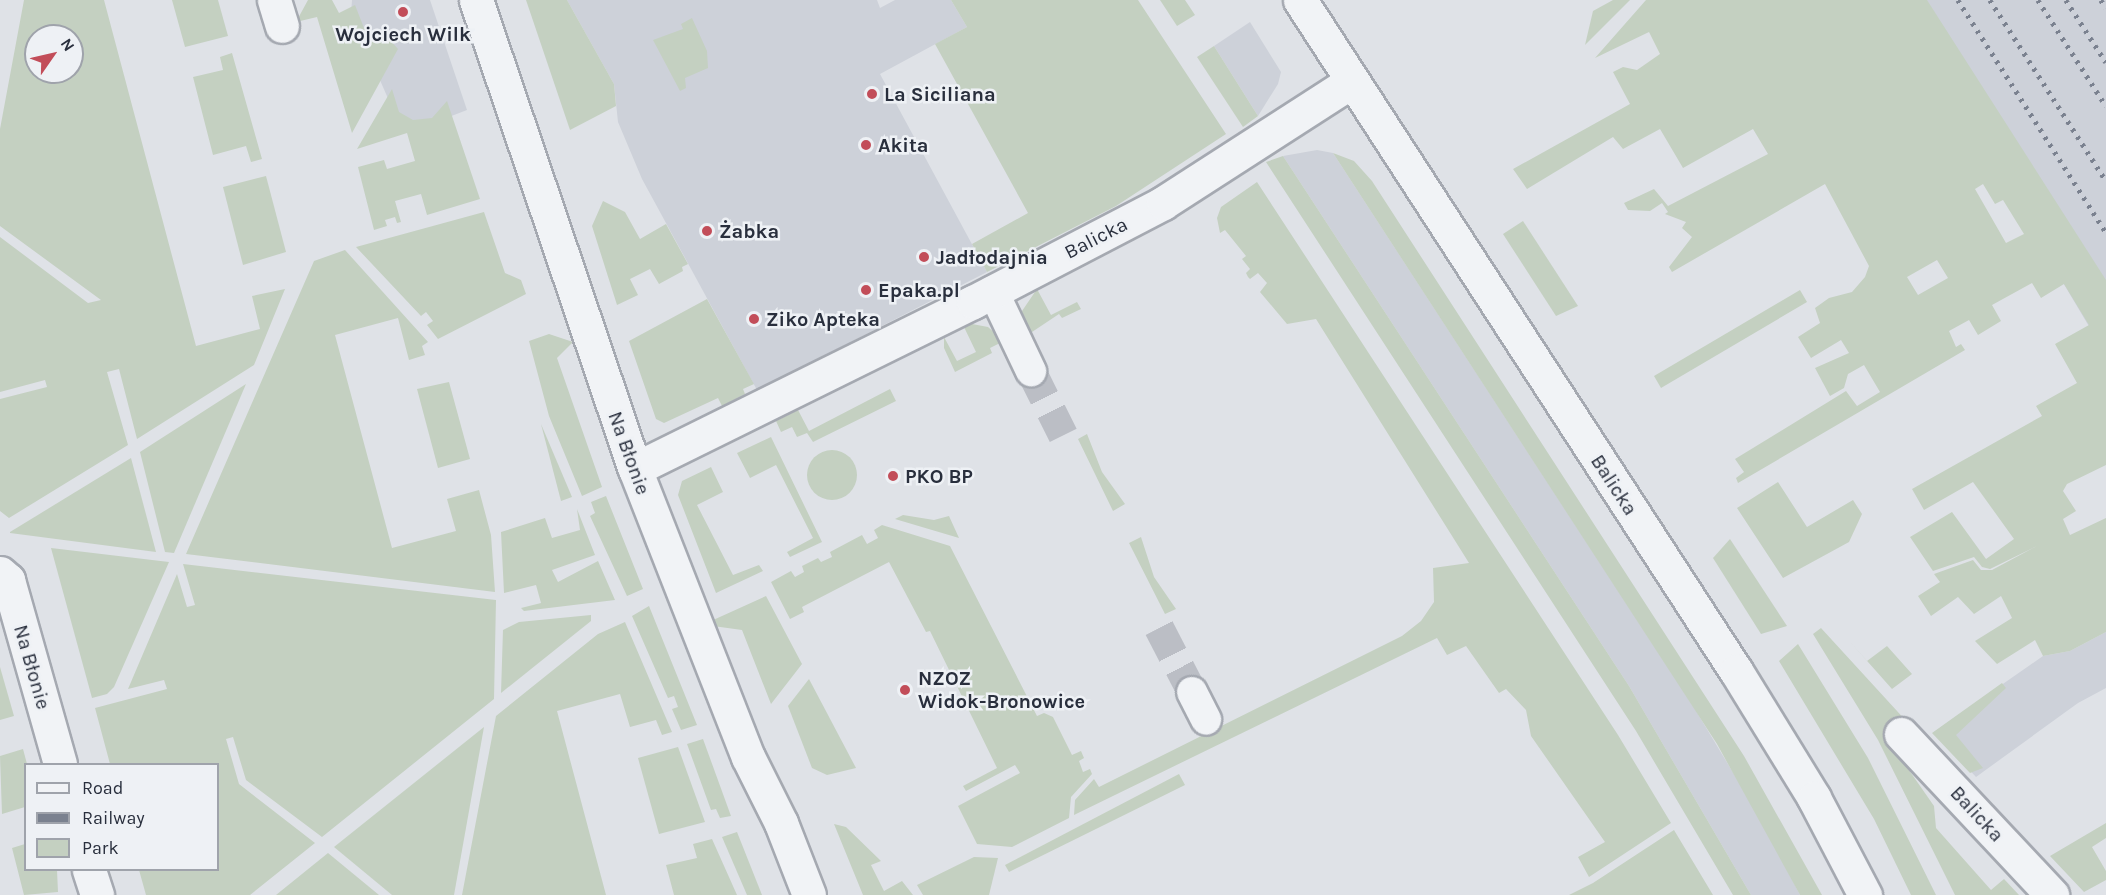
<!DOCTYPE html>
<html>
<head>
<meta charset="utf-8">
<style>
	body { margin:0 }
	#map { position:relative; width:2106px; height:895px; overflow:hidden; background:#dfe2e7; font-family:Karla,sans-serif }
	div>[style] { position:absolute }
	.built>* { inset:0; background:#cdd1d9 }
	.green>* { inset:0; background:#c4d0c1 }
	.round { border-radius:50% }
	.pedestrian-tunnel>* { height:30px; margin-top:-15px; transform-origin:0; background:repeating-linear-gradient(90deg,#bbbec5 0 30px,transparent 0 45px) }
	.roads { filter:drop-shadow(2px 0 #a5a9b1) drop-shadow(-2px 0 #a5a9b1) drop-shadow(0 2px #a5a9b1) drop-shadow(0 -2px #a5a9b1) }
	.pedestrian>* { height:30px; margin:-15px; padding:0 15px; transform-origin:15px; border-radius:15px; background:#f1f3f6 }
	.minor>* { height:33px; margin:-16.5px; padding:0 16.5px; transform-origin:16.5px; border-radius:16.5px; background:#f1f3f6 }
	.tertiary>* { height:33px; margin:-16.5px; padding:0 16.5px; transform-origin:16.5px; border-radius:16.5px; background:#f1f3f6 }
	.rail>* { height:4.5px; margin-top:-2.25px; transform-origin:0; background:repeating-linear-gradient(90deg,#7a818f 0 3px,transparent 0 9px) }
	.dots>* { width:16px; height:16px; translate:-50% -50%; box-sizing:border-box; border:3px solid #eef1f5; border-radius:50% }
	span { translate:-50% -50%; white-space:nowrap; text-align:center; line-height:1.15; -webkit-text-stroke:5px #eef1f5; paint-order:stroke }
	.poi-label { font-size:20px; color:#292f3d; font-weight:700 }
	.left { translate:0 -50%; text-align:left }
	.street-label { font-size:20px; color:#292f3d }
	.legend { position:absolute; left:24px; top:763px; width:195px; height:108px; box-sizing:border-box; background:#eef1f5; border:2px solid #9fa3ab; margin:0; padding:8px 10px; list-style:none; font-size:18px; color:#292f3d }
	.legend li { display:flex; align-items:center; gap:12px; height:30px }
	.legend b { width:30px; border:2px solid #9fa3ab }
	.north { position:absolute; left:24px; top:24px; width:60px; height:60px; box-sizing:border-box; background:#eef1f5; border:2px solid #9fa3ab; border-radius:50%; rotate:56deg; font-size:16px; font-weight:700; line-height:24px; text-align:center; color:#292f3d }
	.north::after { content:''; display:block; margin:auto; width:21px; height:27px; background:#c24d59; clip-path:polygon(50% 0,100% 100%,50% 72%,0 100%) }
</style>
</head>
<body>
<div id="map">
	<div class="built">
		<div style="clip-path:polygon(352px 0,430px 0,467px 110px,415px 130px,397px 119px,351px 14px)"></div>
		<div style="clip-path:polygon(567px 0,877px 0,880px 8px,895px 0,951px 0,967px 27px,880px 74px,987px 272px,757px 390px,642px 179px,618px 122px,614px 84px)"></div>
		<div style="clip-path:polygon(1892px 0,2106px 0,2106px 355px,1958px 106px)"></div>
		<div style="clip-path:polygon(1250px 22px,1281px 72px,1278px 84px,1258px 116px,1214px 46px)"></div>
		<div style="clip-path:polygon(1317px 150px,1333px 153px,1693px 706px,1758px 814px,1800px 895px,1751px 895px,1629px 686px,1283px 156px)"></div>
		<div style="clip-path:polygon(2106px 632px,2106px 688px,2078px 703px,1976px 777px,1934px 732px,2043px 656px,2070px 651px)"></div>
	</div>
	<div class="green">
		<div style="clip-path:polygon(evenodd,24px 0,104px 0,196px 346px,260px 329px,252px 296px,285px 289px,254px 365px,137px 439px,119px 369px,107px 372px,128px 445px,9px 518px,0 511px,0 399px,47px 387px,45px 380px,0 392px,0 237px,88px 303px,101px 300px,0 226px,0 129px,24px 0,36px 36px,72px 36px,72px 72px,36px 72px,36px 36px)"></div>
		<div style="clip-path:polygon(172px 0,218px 0,228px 36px,185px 47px)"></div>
		<div style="clip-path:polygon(308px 0,332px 0,339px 13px,355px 5px,364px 28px,388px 38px,398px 49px,352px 133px,317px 17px,296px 22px)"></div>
		<div style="clip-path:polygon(526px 0,567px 0,614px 84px,616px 106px,570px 130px)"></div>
		<div style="clip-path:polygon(951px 0,1138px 0,1226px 134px,1116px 206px,987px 272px,972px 244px,1028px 213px,935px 44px,967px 27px)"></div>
		<div style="clip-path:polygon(1160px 0,1185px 0,1195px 15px,1177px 26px)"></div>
		<div style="clip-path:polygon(1613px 0,1630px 0,1585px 45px,1593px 11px)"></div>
		<div style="clip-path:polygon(evenodd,1646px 0,1927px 0,2106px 280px,2106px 465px,2067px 484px,2063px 491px,2076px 511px,2063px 519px,2070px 535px,2106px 518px,2106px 632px,2070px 651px,2043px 656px,2035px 640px,1997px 664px,1975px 641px,2012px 618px,2001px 596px,1974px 614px,1958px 597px,1931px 616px,1918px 596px,1940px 582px,1934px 574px,1973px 560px,1981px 570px,1992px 570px,2037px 546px,1990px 569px,1982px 567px,1974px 557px,1933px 571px,1910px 537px,1952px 512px,1986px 559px,2014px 539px,1973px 482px,1924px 510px,1912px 489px,2042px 416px,2036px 406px,2077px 383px,2055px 344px,2089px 325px,2064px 284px,2041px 298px,2032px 283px,1992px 305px,2001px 321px,1978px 335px,1969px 320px,1949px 331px,1956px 347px,1961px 344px,1965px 350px,1738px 483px,1736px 478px,1744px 472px,1735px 459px,1846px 391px,1857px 406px,1880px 392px,1864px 365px,1848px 374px,1844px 388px,1830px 396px,1815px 368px,1849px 353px,1841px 340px,1811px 358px,1798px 337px,1820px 323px,1815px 308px,1829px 298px,1852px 292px,1865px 277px,1869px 266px,1825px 184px,1672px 272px,1669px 267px,1692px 237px,1682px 228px,1686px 222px,1665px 214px,1668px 212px,1662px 203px,1650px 211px,1628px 210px,1624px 203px,1654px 189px,1668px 206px,1768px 154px,1753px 129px,1683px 168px,1660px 129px,1623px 149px,1613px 137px,1527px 189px,1513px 169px,1630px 104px,1613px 72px,1623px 67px,1637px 70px,1660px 54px,1649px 32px,1595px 58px,1646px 0,1983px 184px,1995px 204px,2003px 200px,2024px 234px,2006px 243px,1975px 189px,1983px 184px,1646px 0,1937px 260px,1948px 278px,1918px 295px,1907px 277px,1937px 260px)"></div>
		<div style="clip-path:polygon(692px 18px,707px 51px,708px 68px,685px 78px,686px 88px,680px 91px,653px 40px,683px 29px,681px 24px)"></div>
		<div style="clip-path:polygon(1214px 46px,1258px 116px,1243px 127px,1197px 57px)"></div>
		<div style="clip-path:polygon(232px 53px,262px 159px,251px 162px,246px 146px,213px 155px,193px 77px,223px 70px,220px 57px)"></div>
		<div style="clip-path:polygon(392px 89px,399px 112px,413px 120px,432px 118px,447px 101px,480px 199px,427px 215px,421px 194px,395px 201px,401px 222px,397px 223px,395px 217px,385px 220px,387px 226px,374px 230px,358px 167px,384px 160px,387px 169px,415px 161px,407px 133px,357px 149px)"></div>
		<div style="clip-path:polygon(1333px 153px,1354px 161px,1372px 181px,1744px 756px,1822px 895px,1800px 895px,1717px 744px)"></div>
		<div style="clip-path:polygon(1283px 156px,1629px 686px,1751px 895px,1733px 895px,1636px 731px,1266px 162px)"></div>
		<div style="clip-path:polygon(266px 176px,286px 252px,243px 265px,223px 187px)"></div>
		<div style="clip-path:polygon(1257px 182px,1618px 735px,1671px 823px,1589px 877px,1578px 857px,1605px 842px,1531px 736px,1526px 710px,1506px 689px,1499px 693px,1466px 646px,1447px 655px,1437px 638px,1074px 815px,1075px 800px,1094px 779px,1099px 787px,1402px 636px,1421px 621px,1434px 602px,1433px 568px,1469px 563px,1316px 319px,1287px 324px,1260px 292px,1267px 283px,1258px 273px,1250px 279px,1248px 277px,1246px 273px,1250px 269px,1242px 259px,1246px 256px,1225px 230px,1220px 233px,1217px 218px,1221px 207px)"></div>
		<div style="clip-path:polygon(603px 201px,625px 212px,640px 239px,666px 224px,688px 264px,682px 267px,683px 271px,659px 284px,650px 269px,630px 279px,638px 295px,617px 305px,592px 226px)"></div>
		<div style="clip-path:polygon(484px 212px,505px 273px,521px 280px,526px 294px,438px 339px,427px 325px,433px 321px,426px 312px,421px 316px,356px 247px)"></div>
		<div style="clip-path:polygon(1523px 221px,1578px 306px,1556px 316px,1503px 234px)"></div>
		<div style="clip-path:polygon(345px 250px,428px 342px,422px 346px,425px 355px,409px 360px,398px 318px,335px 335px,392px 548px,456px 531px,447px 499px,479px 490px,491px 535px,495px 592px,186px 554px,314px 261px)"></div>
		<div style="clip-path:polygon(1037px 289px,1051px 315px,1077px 302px,1081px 309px,1062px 318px,1059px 314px,1026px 336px,1022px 311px)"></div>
		<div style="clip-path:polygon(1800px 290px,1807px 302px,1661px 388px,1654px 376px)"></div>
		<div style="clip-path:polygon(707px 299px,754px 384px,743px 389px,745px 394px,722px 406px,718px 398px,664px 423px,656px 419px,629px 341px)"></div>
		<div style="clip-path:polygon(972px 324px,988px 327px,1004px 341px,990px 348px,992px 353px,955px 372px,944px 348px,944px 337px,957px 361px,976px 352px,964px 327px)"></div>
		<div style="clip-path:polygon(549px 334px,573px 342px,557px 358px,602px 487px,582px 496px,549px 416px,529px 341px)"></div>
		<div style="clip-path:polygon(449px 382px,470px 459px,438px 468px,417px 389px)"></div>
		<div style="clip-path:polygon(246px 384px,174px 553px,165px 552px,140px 452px)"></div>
		<div style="clip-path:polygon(890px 389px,896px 401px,813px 442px,807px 433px,797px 437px,792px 427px,781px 432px,776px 421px,798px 410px,809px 431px)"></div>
		<div style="clip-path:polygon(541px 424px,572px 497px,561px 501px)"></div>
		<div style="clip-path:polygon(1087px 434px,1102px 472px,1125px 504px,1113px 511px,1078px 439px)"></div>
		<div style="clip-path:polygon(771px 437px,822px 542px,790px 557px,787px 552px,813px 538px,776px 465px,750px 478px,737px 453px)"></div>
		<div class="round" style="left:807px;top:450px;width:50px;height:50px"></div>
		<div style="clip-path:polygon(131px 458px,156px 552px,10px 533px,10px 532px)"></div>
		<div style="clip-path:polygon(711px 467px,723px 492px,697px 505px,733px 575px,759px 565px,763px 571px,716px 593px,678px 495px,682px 481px)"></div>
		<div style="clip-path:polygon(1778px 482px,1807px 527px,1853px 500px,1862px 514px,1849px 542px,1783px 578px,1737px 508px)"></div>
		<div style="clip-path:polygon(606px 496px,643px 589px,627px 596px,590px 516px,595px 513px,591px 502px)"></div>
		<div style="clip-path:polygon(577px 509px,595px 555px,552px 570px,558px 582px,598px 561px,615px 600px,524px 611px,521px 608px,541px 603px,536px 585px,504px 593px,501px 532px,545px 518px,552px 538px,580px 530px)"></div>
		<div style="clip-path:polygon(903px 515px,934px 520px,949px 516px,959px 538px,895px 519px)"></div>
		<div style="clip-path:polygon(882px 525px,950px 546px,1037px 716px,1044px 713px,1053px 717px,1072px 755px,1081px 751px,1084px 758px,1079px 761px,1083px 772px,1090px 769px,1092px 774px,1071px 797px,1069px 818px,1012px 847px,977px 844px,958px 806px,1020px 773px,1015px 765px,966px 791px,963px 786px,997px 768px,930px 631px,926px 632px,889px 562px,802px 607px,804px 612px,790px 619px,771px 582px,791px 571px,795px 577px,804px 572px,802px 566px,818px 558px,821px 562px,832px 557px,830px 552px,862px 535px,867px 544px,878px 538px,874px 530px)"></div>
		<div style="clip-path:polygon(1141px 537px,1154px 577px,1176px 609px,1165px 614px,1129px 543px)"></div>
		<div style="clip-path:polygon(1730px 539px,1787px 626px,1761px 634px,1713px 558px)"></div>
		<div style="clip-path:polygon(51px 548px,169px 562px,114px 687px,107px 694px,92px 698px)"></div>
		<div style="clip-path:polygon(183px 564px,496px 600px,494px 699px,322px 837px,246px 780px,233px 737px,226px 739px,239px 784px,315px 843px,250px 895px,146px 895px,139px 870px,218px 870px,218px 764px,110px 764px,95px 708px,167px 689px,164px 680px,128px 689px,177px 574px,187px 607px,195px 605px)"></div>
		<div style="clip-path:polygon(766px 596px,802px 664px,771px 704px,742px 630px,713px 626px,711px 621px)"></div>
		<div style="clip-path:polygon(649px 606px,697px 725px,681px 730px,672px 709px,678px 707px,674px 696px,668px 698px,632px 616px)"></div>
		<div style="clip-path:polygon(591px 615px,591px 621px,501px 693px,503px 630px,519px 622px)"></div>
		<div style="clip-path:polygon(625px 622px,672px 732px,662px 735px,656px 720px,630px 727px,620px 694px,557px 711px,606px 895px,462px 895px,496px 716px,598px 634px)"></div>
		<div style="clip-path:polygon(1821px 628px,1908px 723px,1888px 740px,1934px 806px,1936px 828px,1991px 890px,2004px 879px,2019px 895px,1955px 895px,1878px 740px,1813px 634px)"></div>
		<div style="clip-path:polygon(1844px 635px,1867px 661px,1887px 646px,1912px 674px,1892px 689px)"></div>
		<div style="clip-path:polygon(1798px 644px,1868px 758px,1936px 895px,1911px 895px,1874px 819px,1779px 661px)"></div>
		<div style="clip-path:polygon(0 667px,14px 716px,0 720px)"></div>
		<div style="clip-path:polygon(809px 679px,856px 768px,827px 775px,812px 768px,788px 706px)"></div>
		<div style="clip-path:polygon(2002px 683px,2006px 688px,1956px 735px,1983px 768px,1970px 773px,1932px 733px)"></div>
		<div style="clip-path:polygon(484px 727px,454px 895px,392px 895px,334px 847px)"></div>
		<div style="clip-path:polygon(703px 739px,731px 816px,720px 818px,716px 809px,711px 810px,687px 744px)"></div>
		<div style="clip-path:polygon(678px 747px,705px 822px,659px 834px,638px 758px)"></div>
		<div style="clip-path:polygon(23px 749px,27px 764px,25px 807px,2px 814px,0 756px)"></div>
		<div style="clip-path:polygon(1179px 774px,1185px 785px,1009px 872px,1005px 865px)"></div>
		<div style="clip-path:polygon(2106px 823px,2106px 838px,2092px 847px,2106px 871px,2106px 880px,2084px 892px,2050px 856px)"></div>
		<div style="clip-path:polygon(834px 824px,846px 827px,881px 861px,871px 865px,884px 891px,902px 881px,913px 895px,863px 895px)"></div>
		<div style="clip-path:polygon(1674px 830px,1713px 895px,1569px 895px,1593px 883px)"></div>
		<div style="clip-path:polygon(737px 832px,762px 895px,747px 895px,722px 837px)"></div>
		<div style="clip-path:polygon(712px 839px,737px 895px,674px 895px,666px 865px,697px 858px,693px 844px)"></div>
		<div style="clip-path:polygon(25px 844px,26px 870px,57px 870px,58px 892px,24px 895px,12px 848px)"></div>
		<div style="clip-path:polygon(328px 853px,379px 895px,276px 895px)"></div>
		<div style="clip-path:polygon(974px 857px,998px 858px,989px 895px,923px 895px,917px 885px)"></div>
	</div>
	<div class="pedestrian-tunnel">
		<div style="left:1031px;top:371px;width:72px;rotate:63.4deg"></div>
		<div style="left:1159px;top:628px;width:72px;rotate:62.7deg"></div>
	</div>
	<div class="roads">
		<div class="pedestrian">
			<div style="left:993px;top:291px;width:89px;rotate:64.6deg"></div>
			<div style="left:1192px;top:692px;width:31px;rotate:63deg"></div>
		</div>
		<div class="minor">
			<div style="left:274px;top:0;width:27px;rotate:73deg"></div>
			<div style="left:476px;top:0;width:495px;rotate:71.3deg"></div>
			<div style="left:635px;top:469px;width:309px;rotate:68.6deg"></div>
			<div style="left:748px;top:757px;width:74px;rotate:63.4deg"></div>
			<div style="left:781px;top:823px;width:77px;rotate:68.7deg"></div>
			<div style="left:635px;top:469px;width:377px;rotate:-26.3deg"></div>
			<div style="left:973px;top:302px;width:214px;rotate:-27.5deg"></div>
			<div style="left:1163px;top:203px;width:225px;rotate:-32.8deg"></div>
			<div style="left:0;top:573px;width:11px;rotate:41deg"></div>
			<div style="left:8px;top:580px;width:191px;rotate:74.2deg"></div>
			<div style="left:1901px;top:734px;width:221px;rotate:46.8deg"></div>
			<div style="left:89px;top:870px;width:26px;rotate:72deg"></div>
		</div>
		<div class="tertiary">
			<div style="left:1300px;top:0;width:800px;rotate:56.99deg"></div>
			<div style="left:1736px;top:671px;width:149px;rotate:58.4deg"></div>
			<div style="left:1814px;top:798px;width:110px;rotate:62.3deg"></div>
		</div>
	</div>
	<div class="rail">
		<div style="left:1958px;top:0;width:275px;rotate:57.5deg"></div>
		<div style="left:1990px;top:0;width:215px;rotate:57.3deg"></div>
		<div style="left:2038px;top:0;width:126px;rotate:57.3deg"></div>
		<div style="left:2066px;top:0;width:74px;rotate:57.2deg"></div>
		<div style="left:2101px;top:0;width:9px;rotate:58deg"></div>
	</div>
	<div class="dots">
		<div style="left:403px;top:12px;background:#c24d59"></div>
		<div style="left:872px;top:94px;background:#c24d59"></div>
		<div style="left:866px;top:145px;background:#c24d59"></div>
		<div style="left:707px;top:231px;background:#c24d59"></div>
		<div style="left:924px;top:257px;background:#c24d59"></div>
		<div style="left:866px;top:290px;background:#c24d59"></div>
		<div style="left:754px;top:319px;background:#c24d59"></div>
		<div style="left:893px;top:476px;background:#c24d59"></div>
		<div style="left:905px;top:690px;background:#c24d59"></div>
	</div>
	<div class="poi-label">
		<span style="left:403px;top:34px">Wojciech Wilk</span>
		<span class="left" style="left:884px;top:94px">La Siciliana</span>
		<span class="left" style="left:878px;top:145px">Akita</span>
		<span class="left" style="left:719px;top:231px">Żabka</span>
		<span class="left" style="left:936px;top:257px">Jadłodajnia</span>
		<span class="left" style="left:878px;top:290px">Epaka.pl</span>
		<span class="left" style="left:766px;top:319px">Ziko Apteka</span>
		<span class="left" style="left:905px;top:476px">PKO BP</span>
		<span class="left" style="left:918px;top:690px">NZOZ<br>Widok-Bronowice</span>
	</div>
	<div class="street-label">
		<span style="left:1096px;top:238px;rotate:-27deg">Balicka</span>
		<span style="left:629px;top:453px;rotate:70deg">Na Błonie</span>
		<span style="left:1614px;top:485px;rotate:57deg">Balicka</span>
		<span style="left:32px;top:667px;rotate:74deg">Na Błonie</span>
		<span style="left:1977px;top:814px;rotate:47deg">Balicka</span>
	</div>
	<ul class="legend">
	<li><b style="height:8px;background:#f1f3f6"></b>Road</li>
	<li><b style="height:8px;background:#7a818f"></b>Railway</li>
	<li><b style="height:16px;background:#c4d0c1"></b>Park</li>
	</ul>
	<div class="north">N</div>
</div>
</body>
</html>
